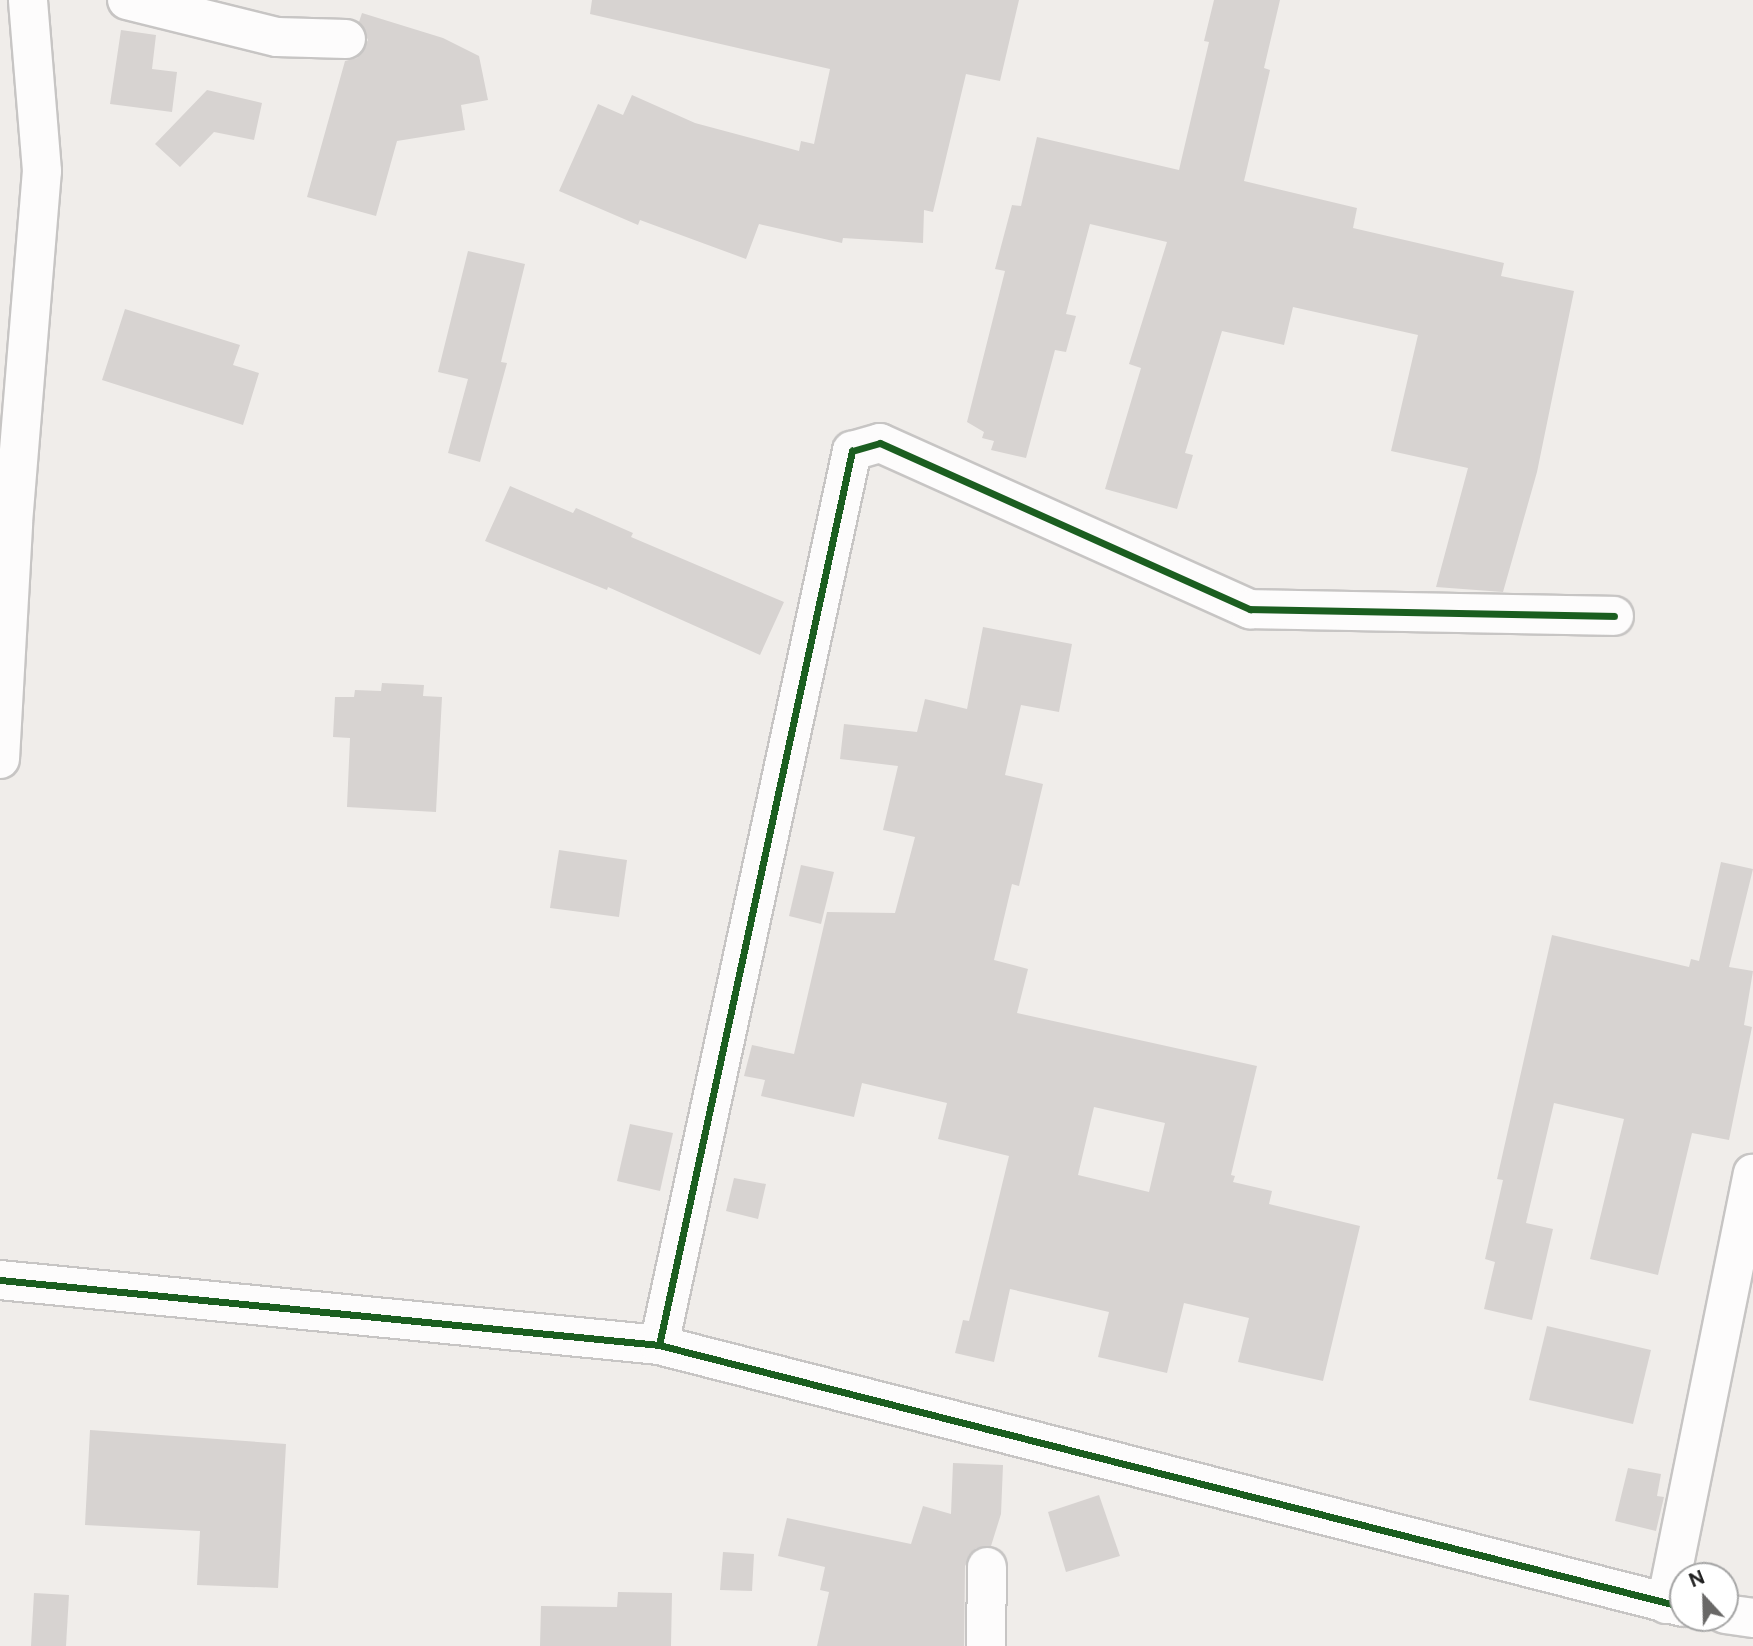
<!DOCTYPE html>
<html>
<head>
<meta charset="utf-8">
<style>
	body { margin:0 }
	#map { position:relative; width:1753px; height:1646px; overflow:hidden; background:#f0edea; font-family:Figtree,sans-serif }
	div>[style] { position:absolute }
	.building>* { inset:0; background:#d7d3d1 }
	.roads { filter:drop-shadow(2px 0 #c7c5c4) drop-shadow(-2px 0 #c7c5c4) drop-shadow(0 2px #c7c5c4) drop-shadow(0 -2px #c7c5c4) }
	.minor>* { height:38px; margin:-19px; padding:0 19px; transform-origin:19px; border-radius:19px; background:#fdfcfc }
	.cycleway>* { height:7px; margin:-3.5px; padding:0 3.5px; transform-origin:3.5px; border-radius:3.5px; background:#1b5e20 }
	span { translate:-50% -50%; white-space:nowrap; text-align:center; line-height:1.15; -webkit-text-stroke:5px #fff; paint-order:stroke }
	.north { position:absolute; left:1669px; top:1562px; width:70px; height:70px; box-sizing:border-box; background:#fff; border:2px solid #a6a6a6; border-radius:50%; rotate:338deg; font-size:19px; font-weight:700; line-height:28px; text-align:center; color:#212121 }
	.north::after { content:''; display:block; margin:auto; width:24px; height:32px; background:#696867; clip-path:polygon(50% 0,100% 100%,50% 72%,0 100%) }
</style>
</head>
<body>
<div id="map">
	<div class="building">
		<div style="clip-path:polygon(592px 0,1019px 0,1000px 81px,966px 74px,933px 212px,924px 210px,923px 243px,843px 238px,842px 243px,759px 224px,746px 259px,640px 220px,638px 225px,559px 191px,598px 104px,623px 115px,632px 95px,695px 123px,799px 151px,801px 141px,814px 144px,830px 69px,590px 14px)"></div>
		<div style="clip-path:polygon(1214px 0,1280px 0,1264px 68px,1270px 70px,1244px 181px,1357px 208px,1353px 228px,1504px 263px,1501px 276px,1574px 291px,1537px 472px,1503px 592px,1436px 587px,1468px 468px,1391px 451px,1418px 335px,1293px 307px,1284px 345px,1222px 331px,1185px 453px,1193px 455px,1177px 509px,1105px 489px,1141px 368px,1129px 364px,1167px 242px,1090px 224px,1066px 314px,1076px 316px,1066px 352px,1055px 350px,1026px 458px,991px 450px,994px 441px,982px 438px,984px 432px,967px 422px,1005px 271px,995px 269px,1012px 205px,1021px 206px,1037px 137px,1179px 170px,1209px 42px,1204px 41px)"></div>
		<div style="clip-path:polygon(362px 13px,443px 38px,479px 56px,488px 100px,461px 105px,465px 130px,397px 141px,376px 216px,307px 197px,345px 61px,357px 58px,368px 40px,359px 22px)"></div>
		<div style="clip-path:polygon(121px 30px,156px 35px,152px 69px,177px 72px,172px 112px,110px 104px)"></div>
		<div style="clip-path:polygon(207px 90px,262px 103px,254px 140px,214px 132px,180px 167px,155px 144px)"></div>
		<div style="clip-path:polygon(468px 251px,525px 264px,501px 362px,507px 363px,480px 462px,448px 453px,468px 379px,438px 372px)"></div>
		<div style="clip-path:polygon(125px 309px,240px 345px,233px 365px,259px 373px,243px 425px,102px 380px)"></div>
		<div style="clip-path:polygon(510px 486px,573px 513px,576px 508px,633px 533px,631px 537px,784px 602px,760px 655px,608px 587px,607px 590px,485px 541px)"></div>
		<div style="clip-path:polygon(evenodd,983px 627px,1072px 644px,1059px 712px,1021px 705px,1005px 775px,1043px 784px,1019px 886px,1012px 884px,994px 960px,1028px 969px,1017px 1013px,1257px 1066px,1231px 1175px,1235px 1176px,1233px 1182px,1272px 1191px,1269px 1204px,1360px 1226px,1323px 1381px,1238px 1362px,1249px 1318px,1184px 1303px,1167px 1373px,1098px 1357px,1109px 1312px,1010px 1289px,994px 1362px,955px 1353px,963px 1320px,969px 1321px,1009px 1156px,938px 1139px,947px 1103px,862px 1083px,854px 1117px,761px 1096px,765px 1080px,744px 1076px,752px 1045px,794px 1054px,827px 912px,895px 913px,915px 837px,883px 830px,898px 766px,840px 759px,844px 724px,917px 732px,925px 699px,967px 709px,983px 627px,1094px 1107px,1165px 1123px,1149px 1192px,1078px 1175px,1094px 1107px)"></div>
		<div style="clip-path:polygon(382px 683px,424px 685px,423px 696px,442px 697px,436px 812px,347px 807px,350px 738px,333px 737px,335px 697px,354px 697px,355px 690px,381px 691px)"></div>
		<div style="clip-path:polygon(559px 850px,627px 860px,619px 917px,550px 908px)"></div>
		<div style="clip-path:polygon(1721px 862px,1753px 869px,1729px 967px,1753px 971px,1744px 1025px,1752px 1027px,1729px 1140px,1692px 1133px,1658px 1275px,1590px 1259px,1624px 1119px,1554px 1103px,1526px 1223px,1553px 1229px,1532px 1320px,1484px 1309px,1495px 1262px,1485px 1259px,1503px 1180px,1497px 1179px,1552px 935px,1689px 967px,1691px 959px,1699px 961px)"></div>
		<div style="clip-path:polygon(801px 865px,834px 872px,821px 924px,789px 916px)"></div>
		<div style="clip-path:polygon(630px 1124px,673px 1133px,660px 1191px,617px 1181px)"></div>
		<div style="clip-path:polygon(734px 1178px,766px 1184px,758px 1219px,726px 1211px)"></div>
		<div style="clip-path:polygon(1547px 1326px,1651px 1350px,1633px 1424px,1529px 1400px)"></div>
		<div style="clip-path:polygon(90px 1430px,286px 1444px,278px 1588px,197px 1585px,200px 1531px,85px 1525px)"></div>
		<div style="clip-path:polygon(953px 1463px,1003px 1465px,1001px 1514px,991px 1546px,976px 1548px,965px 1566px,964px 1646px,817px 1646px,829px 1592px,820px 1590px,825px 1567px,778px 1556px,787px 1518px,911px 1544px,923px 1506px,951px 1514px)"></div>
		<div style="clip-path:polygon(1628px 1468px,1661px 1474px,1657px 1496px,1664px 1497px,1656px 1531px,1615px 1521px)"></div>
		<div style="clip-path:polygon(1099px 1495px,1120px 1556px,1066px 1572px,1048px 1512px)"></div>
		<div style="clip-path:polygon(723px 1552px,754px 1554px,752px 1591px,720px 1590px)"></div>
		<div style="clip-path:polygon(618px 1592px,672px 1593px,671px 1646px,540px 1646px,541px 1606px,617px 1607px)"></div>
		<div style="clip-path:polygon(34px 1593px,69px 1595px,66px 1646px,31px 1646px)"></div>
	</div>
	<div class="roads">
		<div class="minor">
			<div style="left:127px;top:0;width:154px;rotate:13.9deg"></div>
			<div style="left:277px;top:37px;width:69px;rotate:1.7deg"></div>
			<div style="left:0;top:759px;width:236px;rotate:-86.8deg"></div>
			<div style="left:13px;top:523px;width:353px;rotate:-85.3deg"></div>
			<div style="left:42px;top:171px;width:172px;rotate:-94.7deg"></div>
			<div style="left:0;top:1280px;width:662px;rotate:5.63deg"></div>
			<div style="left:659px;top:1345px;width:915px;rotate:-77.82deg"></div>
			<div style="left:852px;top:451px;width:29px;rotate:-16deg"></div>
			<div style="left:880px;top:443px;width:406px;rotate:24.2deg"></div>
			<div style="left:1250px;top:609px;width:364px;rotate:1.1deg"></div>
			<div style="left:659px;top:1345px;width:1057px;rotate:14.35deg"></div>
			<div style="left:1666px;top:1604px;width:439px;rotate:-78.6deg"></div>
			<div style="left:1725px;top:1614px;width:28px;rotate:8deg"></div>
			<div style="left:986px;top:1646px;width:79px;rotate:-89.3deg"></div>
		</div>
	</div>
	<div class="cycleway">
		<div style="left:0;top:1280px;width:662px;rotate:5.63deg"></div>
		<div style="left:659px;top:1345px;width:915px;rotate:-77.82deg"></div>
		<div style="left:852px;top:451px;width:29px;rotate:-16deg"></div>
		<div style="left:880px;top:443px;width:406px;rotate:24.2deg"></div>
		<div style="left:1250px;top:609px;width:364px;rotate:1.1deg"></div>
		<div style="left:659px;top:1345px;width:1057px;rotate:14.35deg"></div>
	</div>
	<div class="north">N</div>
</div>
</body>
</html>
